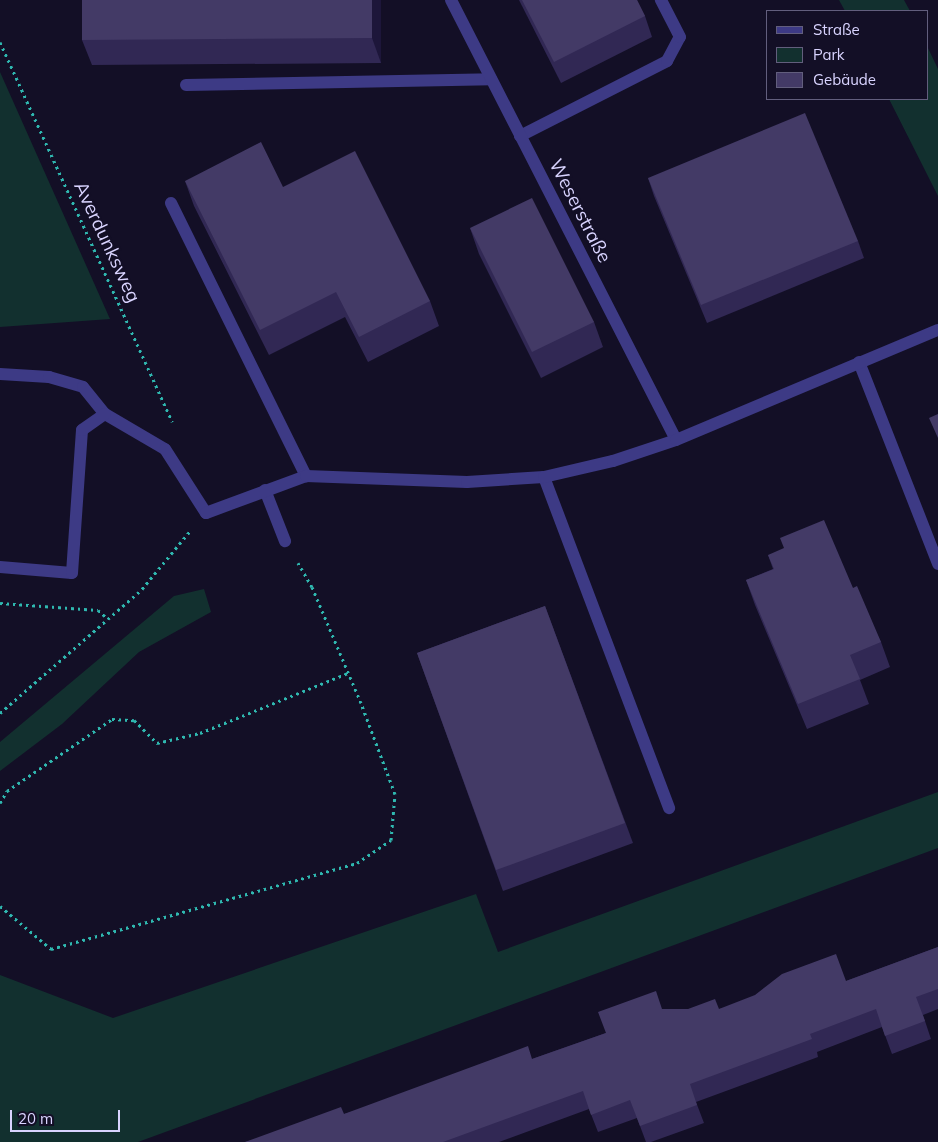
<!DOCTYPE html>
<html>
<head>
<meta charset="utf-8">
<style>
	body { margin:0 }
	#map { position:relative; width:938px; height:1142px; overflow:hidden; background:#130f26; font-family:Mulish,sans-serif }
	div>[style] { position:absolute }
	.green>* { inset:0; background:#12302f }
	.path>* { height:3px; margin-top:-1.5px; transform-origin:0; background:repeating-linear-gradient(90deg,#2fb8b0 0 2.5px,transparent 0 6.5px) }
	.lane>* { height:12px; margin:-6px; padding:0 6px; transform-origin:6px; border-radius:6px; background:#3d3a85 }
	.street>* { height:12px; margin:-6px; padding:0 6px; transform-origin:6px; border-radius:6px; background:#3d3a85 }
	.wall>* { inset:0; background:#312854 }
	.shaded-wall>* { inset:0; background:#1d163a }
	.building>* { inset:0; background:#433a66 }
	span { translate:-50% -50%; white-space:nowrap; text-align:center; line-height:1.15; -webkit-text-stroke:4px #130f26; paint-order:stroke }
	.street-label { font-size:19px; color:#d9d4ff }
	.legend { position:absolute; left:766px; top:10px; width:162px; height:90px; box-sizing:border-box; background:#130f26; border:1px solid #625e7d; margin:0; padding:6px 9px; list-style:none; font-size:15px; color:#d9d4ff }
	.legend li { display:flex; align-items:center; gap:10px; height:25px }
	.legend b { width:25px; border:1px solid #625e7d }
	.scale { position:absolute; left:10px; top:1110px; width:110px; height:22px; box-sizing:border-box; border:2px solid #d9d4ff; border-top:0; padding-left:6px; font-size:15px; line-height:18px; white-space:nowrap; color:#d9d4ff; -webkit-text-stroke:4px #130f26; paint-order:stroke }
</style>
</head>
<body>
<div id="map">
	<div class="green">
		<div style="clip-path:polygon(839px 0,904px 0,910px 11px,845px 11px)"></div>
		<div style="clip-path:polygon(927px 46px,938px 69px,938px 196px,889px 99px,927px 99px)"></div>
		<div style="clip-path:polygon(0 72px,110px 319px,0 327px)"></div>
		<div style="clip-path:polygon(204px 589px,211px 612px,139px 652px,62px 724px,0 771px,0 742px,174px 596px)"></div>
		<div style="clip-path:polygon(938px 792px,938px 848px,138px 1142px,0 1142px,0 975px,113px 1018px,476px 894px,498px 952px)"></div>
	</div>
	<div class="path">
		<div style="left:0;top:42px;width:417px;rotate:65.6deg"></div>
		<div style="left:0;top:603px;width:98px;rotate:4.1deg"></div>
		<div style="left:98px;top:610px;width:13px;rotate:42deg"></div>
		<div style="left:0;top:713px;width:189px;rotate:-41.1deg"></div>
		<div style="left:142px;top:589px;width:75px;rotate:-50.4deg"></div>
		<div style="left:0;top:803px;width:14px;rotate:-60deg"></div>
		<div style="left:7px;top:791px;width:127px;rotate:-34.4deg"></div>
		<div style="left:112px;top:719px;width:22px;rotate:3deg"></div>
		<div style="left:134px;top:720px;width:33px;rotate:45deg"></div>
		<div style="left:157px;top:743px;width:44px;rotate:-13.1deg"></div>
		<div style="left:200px;top:733px;width:160px;rotate:-22.1deg"></div>
		<div style="left:0;top:906px;width:67px;rotate:40.1deg"></div>
		<div style="left:51px;top:949px;width:318px;rotate:-15.7deg"></div>
		<div style="left:357px;top:863px;width:41px;rotate:-34.1deg"></div>
		<div style="left:391px;top:840px;width:46px;rotate:-85deg"></div>
		<div style="left:395px;top:794px;width:97px;rotate:-110.5deg"></div>
		<div style="left:361px;top:703px;width:126px;rotate:-112.9deg"></div>
		<div style="left:312px;top:587px;width:28px;rotate:-120deg"></div>
	</div>
	<div class="lane">
		<div style="left:186px;top:85px;width:305px;rotate:-1.1deg"></div>
		<div style="left:520px;top:136px;width:165px;rotate:-27deg"></div>
		<div style="left:667px;top:61px;width:27px;rotate:-62deg"></div>
		<div style="left:680px;top:37px;width:42px;rotate:-117.2deg"></div>
		<div style="left:171px;top:203px;width:305px;rotate:63.7deg"></div>
		<div style="left:859px;top:362px;width:217px;rotate:68.6deg"></div>
		<div style="left:0;top:374px;width:49px;rotate:3.5deg"></div>
		<div style="left:49px;top:377px;width:35px;rotate:16deg"></div>
		<div style="left:83px;top:387px;width:35px;rotate:51deg"></div>
		<div style="left:105px;top:414px;width:69px;rotate:30.3deg"></div>
		<div style="left:165px;top:449px;width:76px;rotate:57.4deg"></div>
		<div style="left:544px;top:477px;width:354px;rotate:69.3deg"></div>
		<div style="left:265px;top:490px;width:55px;rotate:68.6deg"></div>
		<div style="left:0;top:567px;width:72px;rotate:4.8deg"></div>
		<div style="left:72px;top:573px;width:143px;rotate:-86deg"></div>
		<div style="left:82px;top:430px;width:28px;rotate:-35deg"></div>
	</div>
	<div class="street">
		<div style="left:451px;top:0;width:494px;rotate:62.9deg"></div>
		<div style="left:206px;top:513px;width:107px;rotate:-20.3deg"></div>
		<div style="left:306px;top:476px;width:161px;rotate:2.1deg"></div>
		<div style="left:467px;top:482px;width:77px;rotate:-3.7deg"></div>
		<div style="left:544px;top:477px;width:71px;rotate:-13.1deg"></div>
		<div style="left:613px;top:461px;width:66px;rotate:-18.4deg"></div>
		<div style="left:676px;top:440px;width:284px;rotate:-22.8deg"></div>
	</div>
	<div class="wall">
		<div style="clip-path:polygon(82px 0,381px 0,381px 63px,92px 65px,82px 40px)"></div>
		<div style="clip-path:polygon(519px 0,637px 0,645px 16px,652px 37px,561px 83px)"></div>
		<div style="clip-path:polygon(648px 178px,858px 241px,864px 258px,707px 323px,654px 196px)"></div>
		<div style="clip-path:polygon(185px 181px,283px 187px,430px 301px,439px 326px,368px 362px,345px 317px,269px 355px,194px 206px)"></div>
		<div style="clip-path:polygon(470px 228px,594px 322px,603px 347px,541px 378px,479px 254px)"></div>
		<div style="clip-path:polygon(768px 555px,853px 588px,881px 642px,890px 667px,860px 680px,869px 704px,807px 729px,755px 605px,746px 580px,773px 569px)"></div>
		<div style="clip-path:polygon(545px 606px,633px 843px,503px 891px,417px 653px)"></div>
		<div style="clip-path:polygon(938px 947px,938px 1009px,923px 1015px,931px 1039px,892px 1054px,882px 1027px,817px 1052px,818px 1057px,696px 1102px,704px 1123px,651px 1142px,646px 1142px,637px 1118px,598px 1132px,589px 1109px,499px 1142px,245px 1142px,344px 1114px,532px 1059px,606px 1033px,662px 1009px,719px 1009px,846px 981px)"></div>
	</div>
	<div class="shaded-wall">
		<div style="clip-path:polygon(372px 0,381px 0,381px 63px,372px 38px)"></div>
	</div>
	<div class="building">
		<div style="clip-path:polygon(82px 0,372px 0,372px 38px,82px 40px)"></div>
		<div style="clip-path:polygon(522px 0,637px 0,645px 16px,554px 62px)"></div>
		<div style="clip-path:polygon(805px 113px,858px 241px,701px 305px,648px 178px)"></div>
		<div style="clip-path:polygon(261px 142px,283px 187px,355px 151px,430px 301px,359px 337px,336px 292px,260px 330px,185px 181px)"></div>
		<div style="clip-path:polygon(532px 198px,594px 322px,532px 352px,470px 228px)"></div>
		<div style="clip-path:polygon(938px 414px,938px 438px,929px 418px)"></div>
		<div style="clip-path:polygon(824px 520px,853px 588px,857px 586px,881px 642px,850px 655px,860px 679px,798px 704px,746px 580px,774px 569px,768px 555px,784px 548px,780px 538px)"></div>
		<div style="clip-path:polygon(545px 606px,625px 823px,496px 870px,417px 653px)"></div>
		<div style="clip-path:polygon(938px 947px,938px 989px,916px 997px,925px 1021px,885px 1036px,876px 1009px,810px 1034px,812px 1039px,690px 1084px,697px 1105px,640px 1126px,630px 1100px,591px 1115px,583px 1091px,443px 1142px,245px 1142px,341px 1107px,344px 1114px,528px 1046px,532px 1059px,606px 1033px,598px 1012px,656px 991px,662px 1009px,688px 1009px,715px 999px,719px 1009px,755px 995px,782px 974px,836px 954px,846px 981px)"></div>
	</div>
	<div class="street-label">
		<span style="left:580px;top:211px;rotate:63deg">Weserstraße</span>
		<span style="left:107px;top:242px;rotate:65deg">Averdunksweg</span>
	</div>
	<ul class="legend">
	<li><b style="height:6px;background:#3d3a85"></b>Straße</li>
	<li><b style="height:14px;background:#12302f"></b>Park</li>
	<li><b style="height:14px;background:#433a66"></b>Gebäude</li>
	</ul>
	<div class="scale">20 m</div>
</div>
</body>
</html>
